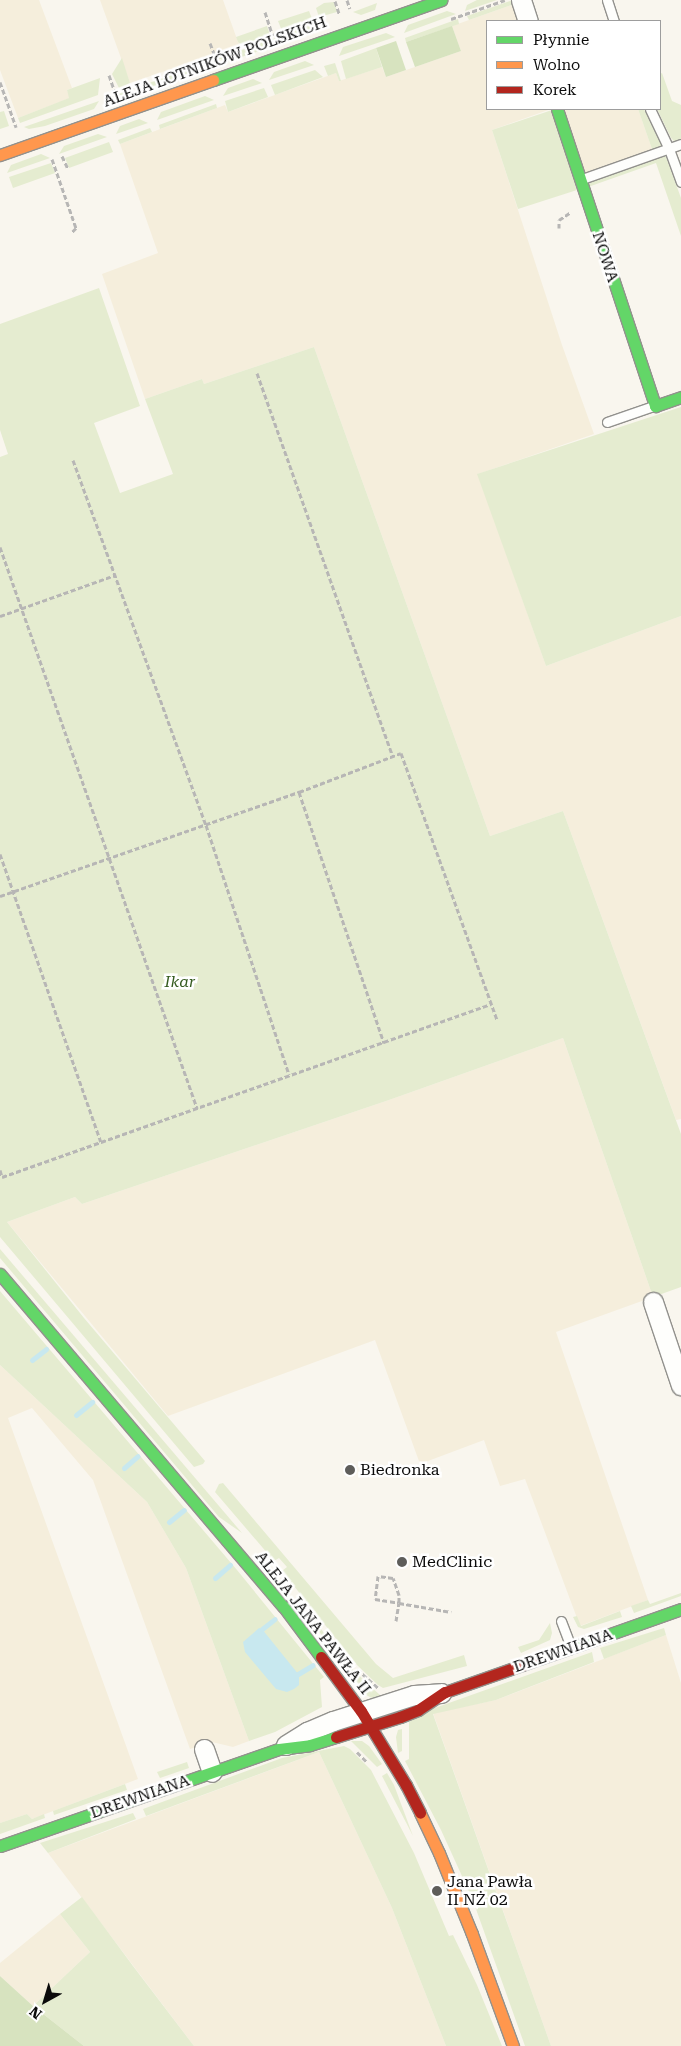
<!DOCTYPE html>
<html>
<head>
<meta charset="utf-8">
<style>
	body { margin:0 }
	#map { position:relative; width:681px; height:2046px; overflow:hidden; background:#f9f6ee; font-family:"Roboto Serif",serif }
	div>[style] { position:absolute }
	.farmland>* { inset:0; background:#f5eedc }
	.green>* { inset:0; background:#e5ecd0 }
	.forest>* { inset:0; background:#d7e3bf }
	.water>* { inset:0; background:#c8e8ef }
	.stream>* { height:5px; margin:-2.5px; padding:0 2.5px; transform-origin:2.5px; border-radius:2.5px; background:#c8e8ef }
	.path>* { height:3px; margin-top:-1.5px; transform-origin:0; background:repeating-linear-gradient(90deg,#b7b6b5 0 5px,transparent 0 7.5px) }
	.roads { filter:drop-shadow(1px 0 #92918d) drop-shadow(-1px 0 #92918d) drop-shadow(0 1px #92918d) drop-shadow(0 -1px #92918d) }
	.lane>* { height:9px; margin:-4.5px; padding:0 4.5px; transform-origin:4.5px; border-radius:4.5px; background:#fefefc }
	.street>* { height:19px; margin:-9.5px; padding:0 9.5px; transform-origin:9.5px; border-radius:9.5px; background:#fefefc }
	.fast>* { height:11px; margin:-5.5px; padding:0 5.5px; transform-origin:5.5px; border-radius:5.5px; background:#63d668 }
	.slow>* { height:11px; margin:-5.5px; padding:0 5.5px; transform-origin:5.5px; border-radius:5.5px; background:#ff974d }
	.jam>* { height:11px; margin:-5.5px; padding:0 5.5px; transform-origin:5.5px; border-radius:5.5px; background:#b3261e }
	.dots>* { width:14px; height:14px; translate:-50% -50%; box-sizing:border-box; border:2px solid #fff; border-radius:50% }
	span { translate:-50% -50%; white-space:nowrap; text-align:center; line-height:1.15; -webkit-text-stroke:5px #fff; paint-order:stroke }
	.street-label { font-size:16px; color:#0b0b0b }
	.park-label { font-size:16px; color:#365c21; font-style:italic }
	.poi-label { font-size:16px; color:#0b0b0b }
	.left { translate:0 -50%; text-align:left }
	.legend { position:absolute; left:486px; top:20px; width:175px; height:90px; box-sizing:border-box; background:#fff; border:1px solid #9d9d9d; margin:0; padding:6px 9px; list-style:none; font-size:15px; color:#0b0b0b }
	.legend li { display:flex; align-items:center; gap:10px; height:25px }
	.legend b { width:25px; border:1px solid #9d9d9d }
	.north { position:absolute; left:20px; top:1976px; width:50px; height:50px; -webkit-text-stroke:4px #fff; paint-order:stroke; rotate:219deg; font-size:14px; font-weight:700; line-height:20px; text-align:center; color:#0b0b0b }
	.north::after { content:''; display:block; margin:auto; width:18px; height:22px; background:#0b0b0b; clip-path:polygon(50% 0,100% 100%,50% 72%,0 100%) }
</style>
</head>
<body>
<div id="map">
	<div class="farmland">
		<div style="clip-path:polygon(0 0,39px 0,72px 88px,67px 90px,70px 98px,18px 118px,0 70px)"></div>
		<div style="clip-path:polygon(100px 0,223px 0,238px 42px,241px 45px,130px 83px)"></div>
		<div style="clip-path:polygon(517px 3px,523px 21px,487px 21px,487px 109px,551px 109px,492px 130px,562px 345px,594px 434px,478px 474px,546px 666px,681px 616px,681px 1119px,676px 1120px,563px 811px,490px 836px,314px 347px,204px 384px,202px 379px,145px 399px,102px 274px,158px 253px,120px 144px,225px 105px,228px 112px,336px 73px,339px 81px,382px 67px,386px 77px,461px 51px,452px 26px)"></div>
		<div style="clip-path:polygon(561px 109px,638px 109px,653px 152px,583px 175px)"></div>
		<div style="clip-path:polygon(563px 1038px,653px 1297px,556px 1332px,648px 1600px,580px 1626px,525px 1479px,500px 1486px,484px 1440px,420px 1464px,375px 1340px,168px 1416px,7px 1222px,75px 1197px,82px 1204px,389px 1100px)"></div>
		<div style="clip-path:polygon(0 1365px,147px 1502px,186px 1568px,249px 1741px,233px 1747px,212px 1742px,190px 1749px,93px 1480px,32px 1408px,8px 1418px,138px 1779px,32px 1819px,27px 1814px,0 1823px)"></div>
		<div style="clip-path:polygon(666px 1635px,681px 1683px,681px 2046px,551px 2046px,433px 1713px,496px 1700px)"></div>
		<div style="clip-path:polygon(319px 1752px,392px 1908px,446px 2046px,194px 2046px,48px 1853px)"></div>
		<div style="clip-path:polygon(60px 1914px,90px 1952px,33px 2006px,0 1976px,0 1963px)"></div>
	</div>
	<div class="green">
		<div style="clip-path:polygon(477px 0,497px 0,465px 11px,467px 5px)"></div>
		<div style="clip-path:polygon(513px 0,517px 3px,469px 20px,467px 16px)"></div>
		<div style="clip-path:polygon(334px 2px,337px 12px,319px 17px,316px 8px,324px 3px)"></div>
		<div style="clip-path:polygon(377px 3px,375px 10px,361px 15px,353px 12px)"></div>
		<div style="clip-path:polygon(309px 11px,312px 19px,282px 31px,278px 21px)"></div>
		<div style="clip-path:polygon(447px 11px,456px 14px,404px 33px,408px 25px)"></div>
		<div style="clip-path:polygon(458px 19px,459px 24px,406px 42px,405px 38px)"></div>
		<div style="clip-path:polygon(314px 24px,309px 33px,289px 40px,285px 35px)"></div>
		<div style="clip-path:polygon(267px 26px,270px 35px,241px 45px,238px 42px,236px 37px)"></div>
		<div style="clip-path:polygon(386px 33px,395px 37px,339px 56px,343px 47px)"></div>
		<div style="clip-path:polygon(276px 38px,276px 45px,227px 62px,218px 58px)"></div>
		<div style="clip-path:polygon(376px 48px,382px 67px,346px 79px,341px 61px)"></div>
		<div style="clip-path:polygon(122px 58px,130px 83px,119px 88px,112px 74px)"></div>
		<div style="clip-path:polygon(305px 61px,314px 65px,269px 80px,274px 72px)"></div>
		<div style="clip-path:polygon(209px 62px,204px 70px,151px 89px,143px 85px)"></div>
		<div style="clip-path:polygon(335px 63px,341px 81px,339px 81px,336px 73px,328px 76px,324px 66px)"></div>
		<div style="clip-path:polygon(315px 70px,323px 77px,275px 95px,271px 85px)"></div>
		<div style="clip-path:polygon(662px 73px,672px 101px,681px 105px,681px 139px,675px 142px,671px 138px,657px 109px,660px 109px,660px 74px)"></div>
		<div style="clip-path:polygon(100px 78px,98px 95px,20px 123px,18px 118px,69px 98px,67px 90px)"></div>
		<div style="clip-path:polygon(253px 79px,262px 83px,223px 96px,228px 88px)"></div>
		<div style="clip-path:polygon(134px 88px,129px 97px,113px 101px,108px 97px)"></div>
		<div style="clip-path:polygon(264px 88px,268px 97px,228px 112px,225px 101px)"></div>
		<div style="clip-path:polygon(205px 96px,214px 100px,157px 120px,161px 112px)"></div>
		<div style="clip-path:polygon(99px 101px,94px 109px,45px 126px,29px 129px,24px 127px)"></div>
		<div style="clip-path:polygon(216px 104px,217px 108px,160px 129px,159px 125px)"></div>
		<div style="clip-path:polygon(638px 109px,644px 109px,663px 149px,653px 152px)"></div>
		<div style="clip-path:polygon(552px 110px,577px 190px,518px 209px,492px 130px)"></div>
		<div style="clip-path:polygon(4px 111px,9px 126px,0 129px,0 112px)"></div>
		<div style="clip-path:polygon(139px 119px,148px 123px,116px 134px,120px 126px)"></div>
		<div style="clip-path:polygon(150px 128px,152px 132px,120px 144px,118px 140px)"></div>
		<div style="clip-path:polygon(98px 134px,107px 137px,59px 154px,64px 146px)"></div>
		<div style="clip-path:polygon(109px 142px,113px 152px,69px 168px,65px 158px)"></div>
		<div style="clip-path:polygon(41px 154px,50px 158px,7px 173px,11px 165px)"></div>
		<div style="clip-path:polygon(665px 154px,681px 198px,681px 236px,656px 163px,588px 187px,586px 181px)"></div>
		<div style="clip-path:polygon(51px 163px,55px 173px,13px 188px,9px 177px)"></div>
		<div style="clip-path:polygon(99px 288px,140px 406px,94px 423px,120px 493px,173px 474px,145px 399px,202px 379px,204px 384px,314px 347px,490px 836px,563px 811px,681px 1134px,681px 1287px,653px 1297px,563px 1038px,389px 1100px,82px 1204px,75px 1197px,7px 1222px,84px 1318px,205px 1461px,203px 1464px,194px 1467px,0 1237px,0 457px,8px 454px,0 430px,0 324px)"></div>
		<div style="clip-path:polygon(681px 407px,681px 616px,546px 666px,477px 474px)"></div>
		<div style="clip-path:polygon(0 1249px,242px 1533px,219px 1517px,0 1258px)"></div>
		<div style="clip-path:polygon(0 1291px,237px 1570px,324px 1677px,320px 1680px,322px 1707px,275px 1732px,249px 1741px,186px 1568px,147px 1502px,0 1365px)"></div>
		<div style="clip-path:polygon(223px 1483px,376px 1664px,393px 1678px,464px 1655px,467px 1666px,383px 1688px,378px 1685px,357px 1665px,282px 1571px,287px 1567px,279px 1558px,274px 1561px,215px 1492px,219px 1484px)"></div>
		<div style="clip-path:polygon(681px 1593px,681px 1596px,634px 1613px,631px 1606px,648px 1600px,650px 1604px)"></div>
		<div style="clip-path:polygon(306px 1610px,346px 1661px,340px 1665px,335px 1657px)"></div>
		<div style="clip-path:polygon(620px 1611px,622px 1617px,584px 1629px,578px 1627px,573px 1617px,577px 1616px,581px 1626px)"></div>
		<div style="clip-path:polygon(550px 1623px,552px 1633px,550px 1640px,521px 1653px,518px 1647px,539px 1640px)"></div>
		<div style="clip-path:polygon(664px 1628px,666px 1635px,604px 1659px,600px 1648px)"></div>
		<div style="clip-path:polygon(592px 1652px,594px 1662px,496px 1700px,433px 1714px,551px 2046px,525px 2046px,472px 1898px,441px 1830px,405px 1761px,409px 1759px,409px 1722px,432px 1709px)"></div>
		<div style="clip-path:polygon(352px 1669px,381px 1696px,372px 1698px,366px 1695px,347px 1673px)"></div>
		<div style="clip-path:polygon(402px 1729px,402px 1751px,398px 1753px,396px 1737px,398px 1730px)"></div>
		<div style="clip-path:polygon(351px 1741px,362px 1741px,369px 1746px,382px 1764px,377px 1767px)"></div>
		<div style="clip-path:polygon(344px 1746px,350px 1749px,371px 1770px,414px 1853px,449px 1936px,453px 1935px,477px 1985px,502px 2046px,446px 2046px,392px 1908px,319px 1752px,146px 1816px,143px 1809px,282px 1758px)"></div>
		<div style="clip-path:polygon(187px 1762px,189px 1768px,160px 1778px,157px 1772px)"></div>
		<div style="clip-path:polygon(387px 1773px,394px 1785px,413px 1836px,382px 1776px)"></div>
		<div style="clip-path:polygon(125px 1784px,127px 1790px,54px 1815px,53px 1811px)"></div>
		<div style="clip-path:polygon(133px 1813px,136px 1819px,48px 1853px,40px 1843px)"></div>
		<div style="clip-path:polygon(27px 1814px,32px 1819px,44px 1814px,45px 1818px,0 1834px,0 1823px)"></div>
		<div style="clip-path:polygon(82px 1897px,133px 1966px,194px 2046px,84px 2046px,33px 2006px,90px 1952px,60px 1914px)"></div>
	</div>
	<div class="forest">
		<div style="clip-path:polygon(452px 26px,461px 51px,415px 67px,406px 42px)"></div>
		<div style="clip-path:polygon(396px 41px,406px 70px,386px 77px,376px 48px)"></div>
		<div style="clip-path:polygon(0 1976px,33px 2006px,84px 2046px,0 2046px)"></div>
	</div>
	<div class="water">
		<div style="clip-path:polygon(259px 1628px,262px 1629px,299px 1675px,299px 1685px,294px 1689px,287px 1692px,276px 1689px,245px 1652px,243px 1642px)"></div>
	</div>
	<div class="stream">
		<div style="left:32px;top:1360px;width:18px;rotate:-38deg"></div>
		<div style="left:76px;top:1415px;width:21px;rotate:-39deg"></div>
		<div style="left:124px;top:1468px;width:18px;rotate:-41deg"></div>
		<div style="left:169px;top:1522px;width:19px;rotate:-39deg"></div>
		<div style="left:215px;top:1578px;width:20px;rotate:-41deg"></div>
		<div style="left:262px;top:1629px;width:16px;rotate:-38deg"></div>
		<div style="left:298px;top:1674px;width:17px;rotate:-31deg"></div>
	</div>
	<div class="path">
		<div style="left:347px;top:0;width:9px;rotate:72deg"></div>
		<div style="left:335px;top:1px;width:13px;rotate:72deg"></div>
		<div style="left:265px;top:12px;width:25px;rotate:72deg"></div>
		<div style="left:451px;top:19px;width:57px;rotate:-19.4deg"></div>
		<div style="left:210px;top:43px;width:14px;rotate:69deg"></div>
		<div style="left:109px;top:75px;width:18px;rotate:71deg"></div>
		<div style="left:0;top:82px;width:48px;rotate:70.4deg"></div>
		<div style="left:62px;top:156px;width:14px;rotate:65deg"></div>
		<div style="left:52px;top:159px;width:73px;rotate:70.8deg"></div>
		<div style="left:76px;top:228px;width:6px;rotate:135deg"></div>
		<div style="left:559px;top:228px;width:8px;rotate:-90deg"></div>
		<div style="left:559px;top:220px;width:14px;rotate:-34deg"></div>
		<div style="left:257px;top:373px;width:406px;rotate:70.5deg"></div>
		<div style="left:73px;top:460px;width:388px;rotate:70deg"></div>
		<div style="left:206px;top:825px;width:263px;rotate:71.6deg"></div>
		<div style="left:0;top:547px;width:595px;rotate:70.65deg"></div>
		<div style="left:0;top:616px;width:122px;rotate:-19.6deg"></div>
		<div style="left:299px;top:792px;width:265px;rotate:71.3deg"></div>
		<div style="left:0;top:854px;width:305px;rotate:70.7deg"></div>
		<div style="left:0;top:896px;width:317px;rotate:-19.2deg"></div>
		<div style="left:299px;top:792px;width:109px;rotate:-20.9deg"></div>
		<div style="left:401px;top:753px;width:284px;rotate:70.2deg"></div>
		<div style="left:0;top:1170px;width:7px;rotate:74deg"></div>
		<div style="left:2px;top:1177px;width:519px;rotate:-19.48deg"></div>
		<div style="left:396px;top:1621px;width:18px;rotate:-81deg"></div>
		<div style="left:399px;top:1603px;width:8px;rotate:-90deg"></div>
		<div style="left:399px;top:1595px;width:18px;rotate:-109deg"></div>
		<div style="left:393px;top:1578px;width:15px;rotate:-172deg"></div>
		<div style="left:378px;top:1576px;width:23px;rotate:97deg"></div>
		<div style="left:375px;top:1599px;width:24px;rotate:9deg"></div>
		<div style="left:399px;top:1603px;width:53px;rotate:9.8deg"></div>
		<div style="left:357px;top:1669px;width:28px;rotate:42deg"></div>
		<div style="left:357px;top:1752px;width:13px;rotate:45deg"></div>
	</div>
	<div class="roads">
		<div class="lane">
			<div style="left:607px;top:0;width:22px;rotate:72deg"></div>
			<div style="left:650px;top:109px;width:44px;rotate:64.6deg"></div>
			<div style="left:669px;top:149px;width:35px;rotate:70deg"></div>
			<div style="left:582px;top:179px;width:105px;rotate:-19.5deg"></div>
			<div style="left:607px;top:422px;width:49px;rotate:-19.2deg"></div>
			<div style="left:561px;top:1621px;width:26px;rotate:69deg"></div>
		</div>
		<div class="street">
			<div style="left:521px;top:0;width:22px;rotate:72deg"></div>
			<div style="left:653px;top:1302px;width:88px;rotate:71.4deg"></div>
			<div style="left:286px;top:1745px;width:25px;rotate:-32deg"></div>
			<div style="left:307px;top:1732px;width:28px;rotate:-23deg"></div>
			<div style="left:333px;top:1721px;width:85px;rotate:-17.8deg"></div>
			<div style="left:414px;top:1695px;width:27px;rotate:-4deg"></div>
			<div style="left:204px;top:1749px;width:24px;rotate:71deg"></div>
		</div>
		<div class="fast">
			<div style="left:213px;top:80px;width:242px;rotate:-19.3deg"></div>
			<div style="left:557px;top:109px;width:313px;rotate:71.7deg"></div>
			<div style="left:655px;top:406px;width:28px;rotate:-19deg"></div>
			<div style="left:0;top:1274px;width:436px;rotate:49.6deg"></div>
			<div style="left:283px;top:1606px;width:64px;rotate:53.3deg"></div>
			<div style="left:568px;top:1649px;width:120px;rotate:-19.5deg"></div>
			<div style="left:0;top:1846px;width:295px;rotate:-19.2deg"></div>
			<div style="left:279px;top:1749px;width:31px;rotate:-7deg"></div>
			<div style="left:310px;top:1745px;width:27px;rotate:-17deg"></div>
		</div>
		<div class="slow">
			<div style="left:0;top:155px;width:226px;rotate:-19.4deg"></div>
			<div style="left:420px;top:1813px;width:44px;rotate:64.6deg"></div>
			<div style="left:439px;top:1853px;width:87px;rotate:67.8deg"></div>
			<div style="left:472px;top:1934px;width:119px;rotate:69.9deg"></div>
		</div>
		<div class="jam">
			<div style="left:321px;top:1657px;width:67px;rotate:53.5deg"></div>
			<div style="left:361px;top:1711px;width:87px;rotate:58.7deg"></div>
			<div style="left:406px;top:1785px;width:31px;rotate:63deg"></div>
			<div style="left:336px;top:1737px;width:67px;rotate:-17.4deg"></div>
			<div style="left:400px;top:1717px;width:19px;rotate:-21deg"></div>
			<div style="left:418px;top:1710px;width:32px;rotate:-34deg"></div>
			<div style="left:445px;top:1692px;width:130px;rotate:-19.3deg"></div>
		</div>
	</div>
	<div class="dots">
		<div style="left:350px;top:1470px;background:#5e5d5a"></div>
		<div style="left:402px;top:1562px;background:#5e5d5a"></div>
		<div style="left:437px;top:1891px;background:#5e5d5a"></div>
	</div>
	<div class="street-label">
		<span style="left:215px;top:62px;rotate:-20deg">ALEJA LOTNIKÓW POLSKICH</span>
		<span style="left:605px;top:257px;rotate:72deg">NOWA</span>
		<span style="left:313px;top:1623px;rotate:52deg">ALEJA JANA PAWŁA II</span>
		<span style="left:563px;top:1651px;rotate:-19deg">DREWNIANA</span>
		<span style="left:140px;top:1797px;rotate:-19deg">DREWNIANA</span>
	</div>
	<div class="park-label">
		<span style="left:180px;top:982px">Ikar</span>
	</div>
	<div class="poi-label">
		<span class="left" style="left:360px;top:1470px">Biedronka</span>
		<span class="left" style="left:412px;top:1562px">MedClinic</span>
		<span class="left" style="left:447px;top:1891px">Jana Pawła<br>II NŻ 02</span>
	</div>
	<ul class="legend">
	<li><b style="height:6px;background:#63d668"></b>Płynnie</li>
	<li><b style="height:6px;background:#ff974d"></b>Wolno</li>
	<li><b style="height:6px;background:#b3261e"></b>Korek</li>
	</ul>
	<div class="north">N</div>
</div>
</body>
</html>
